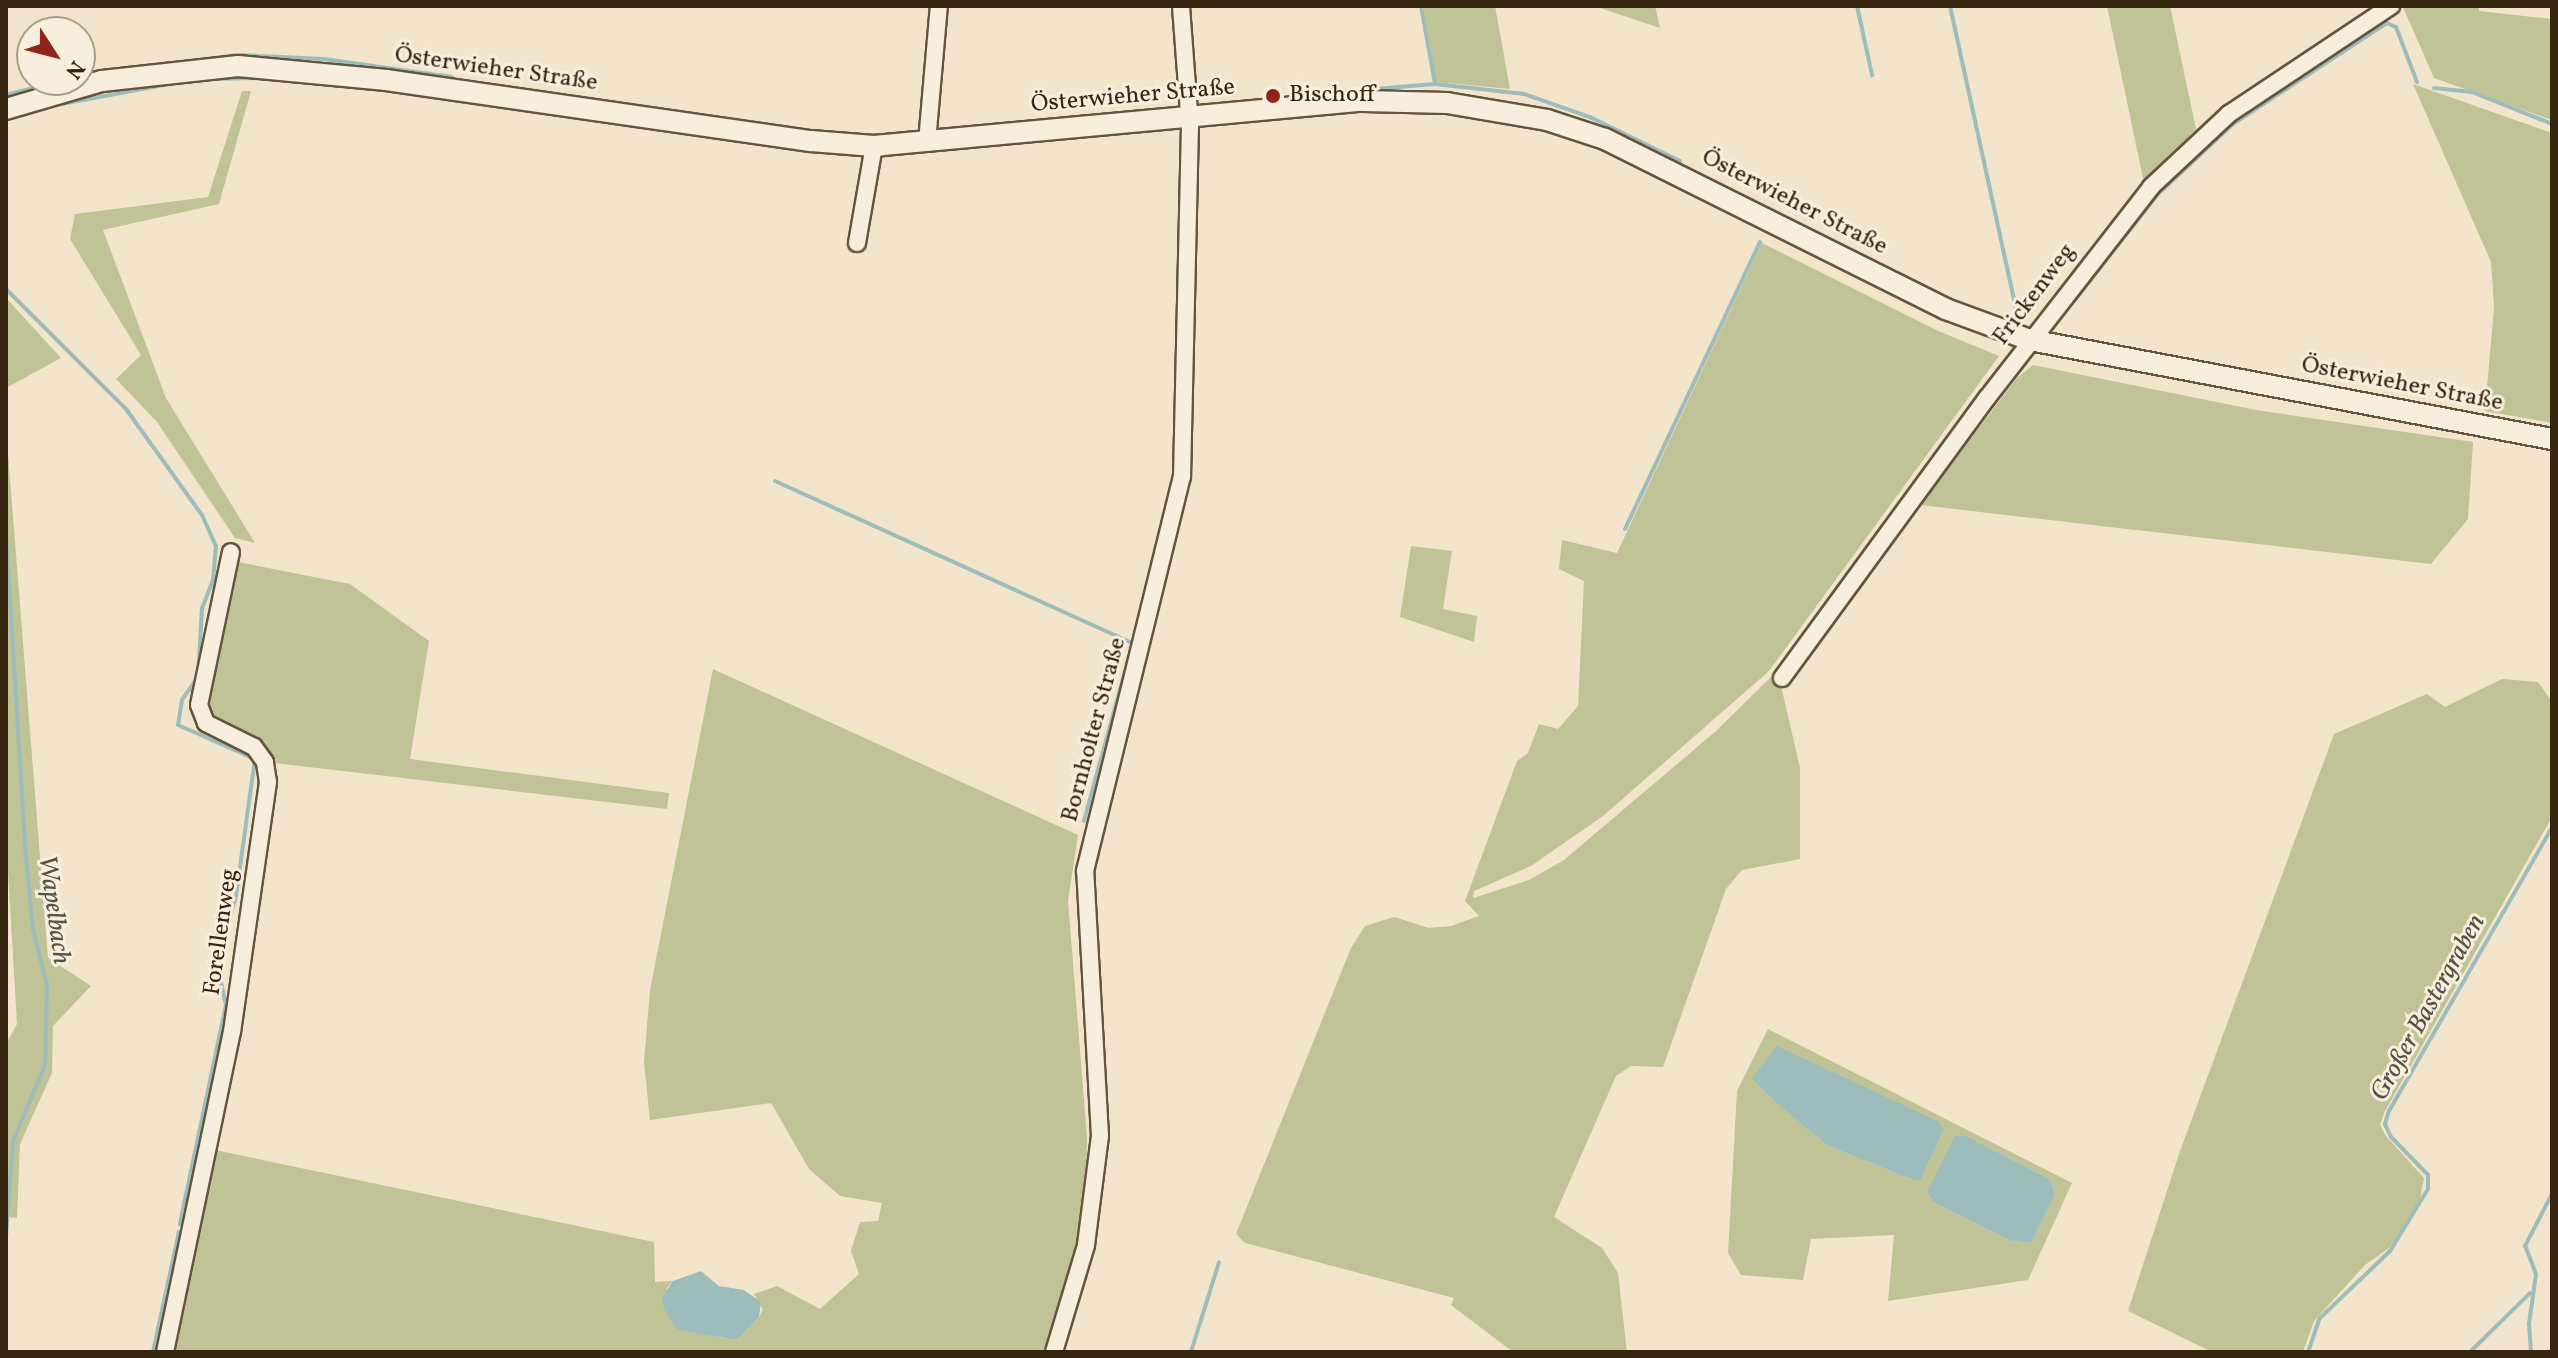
<!DOCTYPE html>
<html>
<head>
<meta charset="utf-8">
<style>
	body { margin:0 }
	#map { position:relative; width:2558px; height:1358px; overflow:hidden; background:#f3e5cb; font-family:Vollkorn,serif }
	div>[style] { position:absolute }
	.green>* { inset:0; background:#bfc395 }
	.water>* { inset:0; background:#9dbdbd }
	.stream>* { height:4px; margin:-2px; padding:0 2px; transform-origin:2px; border-radius:2px; background:#9dbdbd }
	.roads { filter:drop-shadow(2px 0 #65553e) drop-shadow(-2px 0 #65553e) drop-shadow(0 2px #65553e) drop-shadow(0 -2px #65553e) }
	.minor>* { height:16px; margin:-8px; padding:0 8px; transform-origin:8px; border-radius:8px; background:#f7eedd }
	.tertiary>* { height:20px; margin:-10px; padding:0 10px; transform-origin:10px; border-radius:10px; background:#f7eedd }
	.dots>* { width:22px; height:22px; translate:-50% -50%; box-sizing:border-box; border:4px solid #f7eedd; border-radius:50% }
	span { translate:-50% -50%; white-space:nowrap; text-align:center; line-height:1.15; -webkit-text-stroke:6px #f7eedd; paint-order:stroke }
	.street-label { font-size:24px; color:#36250f }
	.poi-label { font-size:24px; color:#36250f }
	.left { translate:0 -50%; text-align:left }
	.water-label { font-size:26px; color:#555343; font-style:italic }
	.frame { position:absolute; inset:0; border:8px solid #36250f; pointer-events:none }
	.north { position:absolute; left:16px; top:16px; width:80px; height:80px; box-sizing:border-box; background:#f7eedd; border:2px solid #aa9e8b; border-radius:50%; rotate:126deg; font-size:22px; font-weight:700; line-height:32px; text-align:center; color:#36250f }
	.north::after { content:''; display:block; margin:auto; width:28px; height:36px; background:#8f2418; clip-path:polygon(50% 0,100% 100%,50% 72%,0 100%) }
</style>
</head>
<body>
<div id="map">
	<div class="green">
		<div style="clip-path:polygon(1423px 6px,1495px 6px,1510px 89px,1436px 82px)"></div>
		<div style="clip-path:polygon(1594px 6px,1655px 6px,1660px 28px)"></div>
		<div style="clip-path:polygon(2107px 6px,2170px 6px,2196px 129px,2144px 183px)"></div>
		<div style="clip-path:polygon(2479px 6px,2479px 11px,2552px 19px,2552px 120px,2434px 78px,2403px 7px)"></div>
		<div style="clip-path:polygon(2413px 84px,2552px 133px,2552px 423px,2485px 411px,2494px 307px,2491px 262px)"></div>
		<div style="clip-path:polygon(242px 91px,251px 91px,219px 204px,103px 230px,166px 398px,255px 543px,235px 538px,157px 422px,116px 379px,141px 355px,70px 239px,75px 214px,208px 197px)"></div>
		<div style="clip-path:polygon(1762px 243px,1936px 330px,1999px 356px,1769px 671px,1603px 816px,1531px 866px,1474px 891px,1473px 898px,1529px 880px,1564px 860px,1716px 731px,1775px 673px,2006px 357px,2013px 358px,1779px 677px,1800px 768px,1800px 859px,1742px 870px,1726px 889px,1663px 1067px,1631px 1066px,1616px 1076px,1554px 1217px,1602px 1248px,1618px 1273px,1627px 1352px,1513px 1352px,1451px 1305px,1454px 1298px,1245px 1243px,1236px 1234px,1351px 948px,1365px 926px,1394px 917px,1429px 928px,1451px 926px,1479px 916px,1465px 901px,1517px 761px,1528px 753px,1539px 724px,1558px 729px,1578px 706px,1584px 581px,1559px 569px,1562px 540px,1617px 553px)"></div>
		<div style="clip-path:polygon(6px 298px,61px 358px,6px 388px)"></div>
		<div style="clip-path:polygon(2033px 365px,2256px 410px,2473px 442px,2468px 519px,2431px 564px,1920px 505px,2017px 378px)"></div>
		<div style="clip-path:polygon(6px 428px,48px 958px,91px 986px,53px 1026px,52px 1073px,20px 1144px,17px 1218px,6px 1217px,6px 1044px,17px 1024px,6px 837px)"></div>
		<div style="clip-path:polygon(1411px 546px,1452px 551px,1443px 609px,1477px 616px,1474px 642px,1400px 617px)"></div>
		<div style="clip-path:polygon(238px 562px,350px 584px,429px 641px,410px 759px,669px 793px,667px 809px,274px 763px,260px 742px,209px 718px,205px 706px)"></div>
		<div style="clip-path:polygon(713px 669px,1078px 835px,1068px 901px,1087px 1137px,1086px 1196px,1077px 1256px,1046px 1352px,174px 1352px,215px 1150px,654px 1242px,655px 1282px,673px 1281px,666px 1289px,718px 1337px,737px 1340px,759px 1317px,763px 1310px,754px 1294px,777px 1286px,820px 1309px,859px 1274px,851px 1251px,860px 1222px,878px 1221px,882px 1203px,840px 1196px,809px 1169px,771px 1103px,650px 1120px,644px 1062px,650px 990px)"></div>
		<div style="clip-path:polygon(2502px 679px,2538px 682px,2552px 702px,2552px 817px,2384px 1113px,2380px 1125px,2386px 1136px,2424px 1178px,2419px 1205px,2389px 1248px,2365px 1265px,2314px 1321px,2303px 1352px,2212px 1352px,2128px 1311px,2179px 1154px,2334px 734px,2427px 694px,2445px 707px)"></div>
		<div style="clip-path:polygon(evenodd,1768px 1029px,2072px 1183px,2028px 1280px,1888px 1301px,1894px 1235px,1811px 1239px,1803px 1280px,1741px 1275px,1728px 1253px,1737px 1091px,1768px 1029px,1752px 1079px,1913px 1180px,1828px 1146px,1752px 1079px,1768px 1029px,1967px 1136px,2051px 1180px,2055px 1195px,2031px 1243px,2011px 1241px,1933px 1202px,1927px 1192px,1967px 1136px)"></div>
	</div>
	<div class="water">
		<div style="clip-path:polygon(1777px 1046px,1939px 1122px,1943px 1130px,1921px 1179px,1913px 1180px,1828px 1146px,1777px 1103px,1752px 1079px)"></div>
		<div style="clip-path:polygon(1955px 1136px,1967px 1136px,2051px 1180px,2055px 1195px,2031px 1243px,2011px 1241px,1933px 1202px,1927px 1192px)"></div>
		<div style="clip-path:polygon(701px 1271px,719px 1286px,744px 1290px,761px 1302px,759px 1317px,737px 1340px,678px 1330px,664px 1309px,662px 1297px,673px 1281px)"></div>
	</div>
	<div class="stream">
		<div style="left:1421px;top:6px;width:79px;rotate:79.8deg"></div>
		<div style="left:1857px;top:6px;width:71px;rotate:77.7deg"></div>
		<div style="left:1950px;top:6px;width:323px;rotate:77.7deg"></div>
		<div style="left:80px;top:76px;width:158px;rotate:-7.6deg"></div>
		<div style="left:237px;top:55px;width:87px;rotate:2.6deg"></div>
		<div style="left:324px;top:59px;width:129px;rotate:8deg"></div>
		<div style="left:205px;top:79px;width:59px;rotate:-1deg"></div>
		<div style="left:2434px;top:88px;width:38px;rotate:6deg"></div>
		<div style="left:2472px;top:92px;width:86px;rotate:21.8deg"></div>
		<div style="left:1314px;top:94px;width:121px;rotate:-4.7deg"></div>
		<div style="left:1435px;top:84px;width:90px;rotate:6.4deg"></div>
		<div style="left:1524px;top:94px;width:72px;rotate:19.4deg"></div>
		<div style="left:1592px;top:118px;width:98px;rotate:26deg"></div>
		<div style="left:6px;top:95px;width:61px;rotate:-14.3deg"></div>
		<div style="left:56px;top:105px;width:115px;rotate:-10.5deg"></div>
		<div style="left:22px;top:115px;width:15px;rotate:-16deg"></div>
		<div style="left:6px;top:289px;width:170px;rotate:45deg"></div>
		<div style="left:126px;top:409px;width:130px;rotate:54.4deg"></div>
		<div style="left:202px;top:515px;width:34px;rotate:66deg"></div>
		<div style="left:216px;top:546px;width:34px;rotate:95deg"></div>
		<div style="left:213px;top:580px;width:30px;rotate:111deg"></div>
		<div style="left:202px;top:608px;width:69px;rotate:93.3deg"></div>
		<div style="left:198px;top:677px;width:28px;rotate:125deg"></div>
		<div style="left:182px;top:700px;width:25px;rotate:99deg"></div>
		<div style="left:178px;top:725px;width:84px;rotate:23.8deg"></div>
		<div style="left:255px;top:759px;width:138px;rotate:97.9deg"></div>
		<div style="left:236px;top:896px;width:72px;rotate:105.4deg"></div>
		<div style="left:217px;top:965px;width:41px;rotate:77.3deg"></div>
		<div style="left:226px;top:1005px;width:224px;rotate:101.9deg"></div>
		<div style="left:2074px;top:301px;width:136px;rotate:-51.9deg"></div>
		<div style="left:2158px;top:194px;width:103px;rotate:-43deg"></div>
		<div style="left:2233px;top:124px;width:184px;rotate:-33.3deg"></div>
		<div style="left:2387px;top:23px;width:10px;rotate:24deg"></div>
		<div style="left:2396px;top:27px;width:59px;rotate:69.1deg"></div>
		<div style="left:775px;top:481px;width:394px;rotate:24.4deg"></div>
		<div style="left:1625px;top:529px;width:317px;rotate:-64.8deg"></div>
		<div style="left:6px;top:534px;width:324px;rotate:86.5deg"></div>
		<div style="left:26px;top:857px;width:73px;rotate:84.5deg"></div>
		<div style="left:33px;top:930px;width:57px;rotate:75.7deg"></div>
		<div style="left:47px;top:985px;width:80px;rotate:91.4deg"></div>
		<div style="left:45px;top:1065px;width:82px;rotate:112.8deg"></div>
		<div style="left:13px;top:1141px;width:96px;rotate:94.2deg"></div>
		<div style="left:1084px;top:821px;width:171px;rotate:-74.7deg"></div>
		<div style="left:153px;top:1352px;width:123px;rotate:-77.8deg"></div>
		<div style="left:1191px;top:1352px;width:94px;rotate:-72.7deg"></div>
		<div style="left:2308px;top:1352px;width:36px;rotate:-71deg"></div>
		<div style="left:2320px;top:1318px;width:97px;rotate:-43.7deg"></div>
		<div style="left:2390px;top:1251px;width:73px;rotate:-58.5deg"></div>
		<div style="left:2428px;top:1189px;width:14px;rotate:-90deg"></div>
		<div style="left:2428px;top:1175px;width:53px;rotate:-134.2deg"></div>
		<div style="left:2391px;top:1137px;width:14px;rotate:-115deg"></div>
		<div style="left:2385px;top:1124px;width:14px;rotate:-73deg"></div>
		<div style="left:2389px;top:1111px;width:327px;rotate:-60.1deg"></div>
		<div style="left:2470px;top:1352px;width:84px;rotate:-44.5deg"></div>
		<div style="left:2531px;top:1352px;width:28px;rotate:-94deg"></div>
		<div style="left:2529px;top:1324px;width:50px;rotate:-82deg"></div>
		<div style="left:2536px;top:1274px;width:30px;rotate:-111deg"></div>
		<div style="left:2525px;top:1246px;width:59px;rotate:-62.6deg"></div>
	</div>
	<div class="roads">
		<div class="minor">
			<div style="left:927px;top:142px;width:137px;rotate:-85deg"></div>
			<div style="left:857px;top:243px;width:98px;rotate:-80.1deg"></div>
			<div style="left:1782px;top:678px;width:347px;rotate:-53.8deg"></div>
			<div style="left:1987px;top:398px;width:267px;rotate:-52.1deg"></div>
			<div style="left:2151px;top:187px;width:107px;rotate:-43.1deg"></div>
			<div style="left:2229px;top:114px;width:195px;rotate:-33.7deg"></div>
			<div style="left:165px;top:1352px;width:327px;rotate:-78.2deg"></div>
			<div style="left:232px;top:1032px;width:253px;rotate:-81.8deg"></div>
			<div style="left:268px;top:782px;width:20px;rotate:-99deg"></div>
			<div style="left:265px;top:762px;width:19px;rotate:-126deg"></div>
			<div style="left:254px;top:747px;width:54px;rotate:-153.4deg"></div>
			<div style="left:206px;top:723px;width:19px;rotate:-111deg"></div>
			<div style="left:199px;top:705px;width:156px;rotate:-78.2deg"></div>
			<div style="left:1054px;top:1352px;width:112px;rotate:-73.3deg"></div>
			<div style="left:1086px;top:1245px;width:110px;rotate:-82.7deg"></div>
			<div style="left:1100px;top:1136px;width:265px;rotate:-93.2deg"></div>
			<div style="left:1085px;top:871px;width:406px;rotate:-76.2deg"></div>
			<div style="left:1182px;top:477px;width:351px;rotate:-88.7deg"></div>
			<div style="left:1190px;top:126px;width:120px;rotate:-94.3deg"></div>
		</div>
		<div class="tertiary">
			<div style="left:6px;top:109px;width:100px;rotate:-16.3deg"></div>
			<div style="left:102px;top:81px;width:137px;rotate:-6.3deg"></div>
			<div style="left:238px;top:66px;width:149px;rotate:5.4deg"></div>
			<div style="left:386px;top:80px;width:429px;rotate:8.2deg"></div>
			<div style="left:811px;top:141px;width:63px;rotate:4.5deg"></div>
			<div style="left:874px;top:146px;width:491px;rotate:-5.3deg"></div>
			<div style="left:1363px;top:101px;width:84px;rotate:1.4deg"></div>
			<div style="left:1447px;top:103px;width:101px;rotate:9.6deg"></div>
			<div style="left:1547px;top:120px;width:61px;rotate:18.1deg"></div>
			<div style="left:1605px;top:139px;width:381px;rotate:26.5deg"></div>
			<div style="left:1946px;top:309px;width:90px;rotate:20.3deg"></div>
			<div style="left:2030px;top:340px;width:531px;rotate:10.74deg"></div>
		</div>
	</div>
	<div class="dots">
		<div style="left:1273px;top:96px;background:#8f2418"></div>
	</div>
	<div class="street-label">
		<span style="left:496px;top:70px;rotate:8deg">Österwieher Straße</span>
		<span style="left:1133px;top:97px;rotate:-5deg">Österwieher Straße</span>
		<span style="left:1794px;top:203px;rotate:27deg">Österwieher Straße</span>
		<span style="left:2035px;top:295px;rotate:-53deg">Frickenweg</span>
		<span style="left:2402px;top:385px;rotate:11deg">Österwieher Straße</span>
		<span style="left:1095px;top:730px;rotate:-75deg">Bornholter Straße</span>
		<span style="left:222px;top:932px;rotate:-82deg">Forellenweg</span>
	</div>
	<div class="poi-label">
		<span class="left" style="left:1289px;top:96px">Bischoff</span>
	</div>
	<div class="water-label">
		<span style="left:53px;top:910px;rotate:82deg">Wapelbach</span>
		<span style="left:2429px;top:1008px;rotate:-61deg">Großer Bastergraben</span>
	</div>
	<div class="frame"></div>
	<div class="north">N</div>
</div>
</body>
</html>
